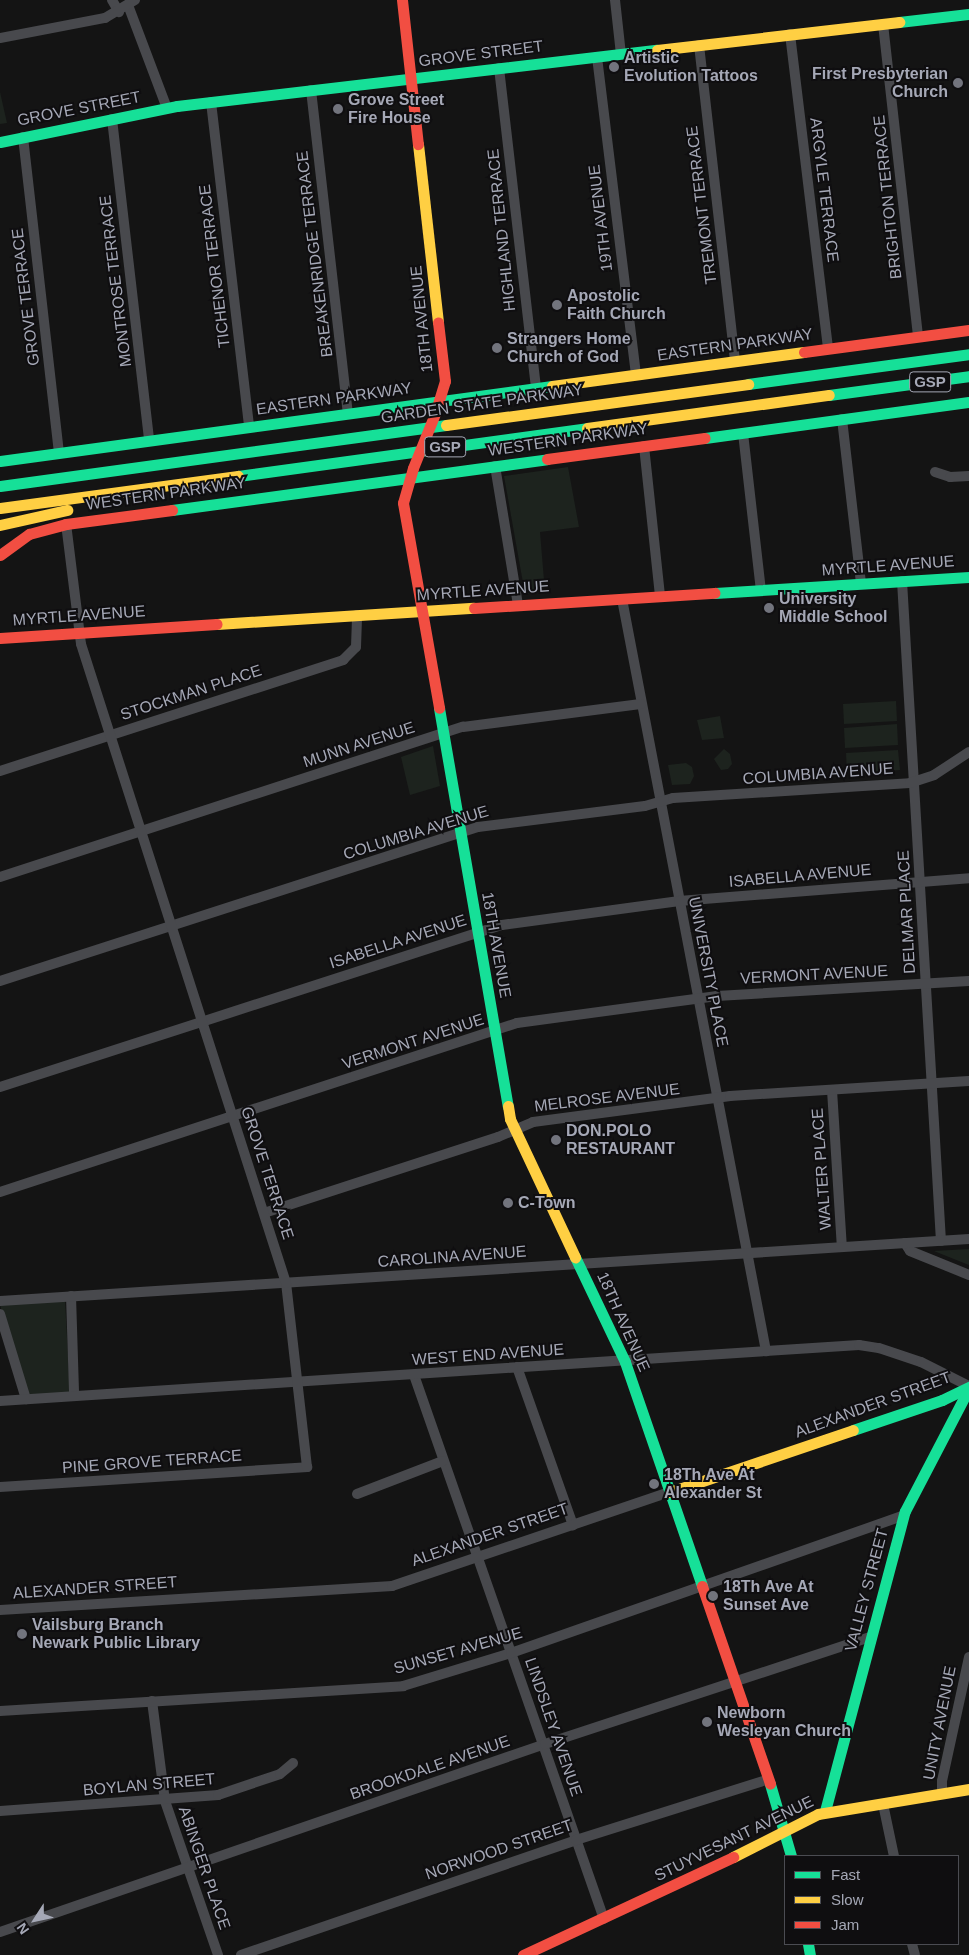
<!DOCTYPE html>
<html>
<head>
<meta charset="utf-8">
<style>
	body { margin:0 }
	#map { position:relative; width:969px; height:1955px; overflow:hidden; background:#141414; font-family:Arial,sans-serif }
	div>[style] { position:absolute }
	.green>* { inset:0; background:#1d231e }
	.street>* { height:10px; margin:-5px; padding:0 5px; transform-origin:5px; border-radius:5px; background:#48494d }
	.fast>* { height:11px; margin:-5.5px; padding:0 5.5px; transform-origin:5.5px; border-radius:5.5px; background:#16e098 }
	.slow>* { height:11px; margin:-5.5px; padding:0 5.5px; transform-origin:5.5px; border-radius:5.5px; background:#ffcf43 }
	.jam>* { height:11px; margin:-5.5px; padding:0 5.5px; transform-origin:5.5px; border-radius:5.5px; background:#f24e42 }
	.jam-bridge>* { height:11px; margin:-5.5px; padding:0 5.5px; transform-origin:5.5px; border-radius:5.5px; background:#f24e42 }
	.dots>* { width:14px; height:14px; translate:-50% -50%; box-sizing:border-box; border:2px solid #0f0e10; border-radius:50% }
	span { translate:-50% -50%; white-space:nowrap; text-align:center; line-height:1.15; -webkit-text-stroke:4px #0f0e10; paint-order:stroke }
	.shield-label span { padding:1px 4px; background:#0f0e10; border:1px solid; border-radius:4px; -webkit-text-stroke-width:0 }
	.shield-label { font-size:15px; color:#a5a8b6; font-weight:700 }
	.street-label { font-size:16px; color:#a5a8b6 }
	.poi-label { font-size:16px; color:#a5a8b6; font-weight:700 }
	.left { translate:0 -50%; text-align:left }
	.right { translate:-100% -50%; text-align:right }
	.legend { position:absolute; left:784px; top:1855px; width:175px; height:90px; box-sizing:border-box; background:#0f0e10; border:1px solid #4b4c52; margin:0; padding:6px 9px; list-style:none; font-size:15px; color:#a5a8b6 }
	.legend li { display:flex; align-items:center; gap:10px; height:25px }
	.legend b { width:25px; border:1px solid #4b4c52 }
	.north { position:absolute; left:10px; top:1895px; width:50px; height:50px; -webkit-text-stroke:4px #0f0e10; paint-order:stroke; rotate:235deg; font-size:14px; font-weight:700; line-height:20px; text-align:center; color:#a5a8b6 }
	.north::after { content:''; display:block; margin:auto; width:18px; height:22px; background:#a5a8b6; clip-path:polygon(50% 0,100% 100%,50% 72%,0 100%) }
</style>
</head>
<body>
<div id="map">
	<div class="green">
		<div style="clip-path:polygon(0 92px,7px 123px,0 124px)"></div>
		<div style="clip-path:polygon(568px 467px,579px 527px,540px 532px,545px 592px,525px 594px,504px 476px)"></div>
		<div style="clip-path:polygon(896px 701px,897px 721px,844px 724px,843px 704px)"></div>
		<div style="clip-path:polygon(720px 716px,724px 738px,702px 740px,697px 720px)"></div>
		<div style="clip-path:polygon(897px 724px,898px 745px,845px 748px,844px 728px)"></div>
		<div style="clip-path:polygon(433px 746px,440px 786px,410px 795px,401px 757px)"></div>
		<div style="clip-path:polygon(724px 749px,730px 754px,732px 764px,728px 769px,721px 770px,714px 759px)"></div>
		<div style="clip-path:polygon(898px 750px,900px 770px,847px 773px,846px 753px)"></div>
		<div style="clip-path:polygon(686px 763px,692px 767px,694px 776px,690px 784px,672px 785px,668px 765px)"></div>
		<div style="clip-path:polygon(969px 1249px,969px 1265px,934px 1251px)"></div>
		<div style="clip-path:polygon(65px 1300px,70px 1394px,28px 1396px,0 1305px)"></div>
	</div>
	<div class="street">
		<div style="left:112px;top:0;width:14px;rotate:60deg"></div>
		<div style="left:615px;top:0;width:54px;rotate:83.7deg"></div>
		<div style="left:128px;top:5px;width:110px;rotate:69.3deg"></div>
		<div style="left:883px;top:24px;width:315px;rotate:83.6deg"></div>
		<div style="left:790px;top:34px;width:317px;rotate:83.1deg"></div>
		<div style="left:0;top:38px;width:107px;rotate:-10.8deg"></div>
		<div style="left:105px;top:18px;width:35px;rotate:-31deg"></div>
		<div style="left:699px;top:45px;width:319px;rotate:83.5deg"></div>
		<div style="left:597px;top:57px;width:320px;rotate:83deg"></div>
		<div style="left:499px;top:68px;width:323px;rotate:83.4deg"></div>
		<div style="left:311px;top:90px;width:326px;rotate:83.5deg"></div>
		<div style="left:211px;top:102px;width:327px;rotate:83.3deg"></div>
		<div style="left:112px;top:119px;width:323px;rotate:83.4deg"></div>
		<div style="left:23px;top:137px;width:318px;rotate:83.5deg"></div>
		<div style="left:842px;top:419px;width:166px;rotate:83.4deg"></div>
		<div style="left:743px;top:433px;width:158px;rotate:83.5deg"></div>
		<div style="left:644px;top:446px;width:151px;rotate:83.9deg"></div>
		<div style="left:495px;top:466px;width:141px;rotate:80.6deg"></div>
		<div style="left:935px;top:472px;width:16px;rotate:18deg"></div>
		<div style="left:950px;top:477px;width:19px;rotate:-3deg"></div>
		<div style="left:902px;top:581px;width:661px;rotate:86.62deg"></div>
		<div style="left:622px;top:599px;width:766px;rotate:79.16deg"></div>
		<div style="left:0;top:771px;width:361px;rotate:-17.9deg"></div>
		<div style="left:343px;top:660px;width:18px;rotate:-45deg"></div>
		<div style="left:356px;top:647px;width:32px;rotate:-88deg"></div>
		<div style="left:0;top:877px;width:487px;rotate:-18deg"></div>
		<div style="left:463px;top:727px;width:179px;rotate:-7.4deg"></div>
		<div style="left:0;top:981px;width:502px;rotate:-17.86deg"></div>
		<div style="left:478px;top:827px;width:168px;rotate:-7.2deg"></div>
		<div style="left:645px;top:806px;width:29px;rotate:-16deg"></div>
		<div style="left:673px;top:798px;width:237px;rotate:-3.6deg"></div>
		<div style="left:910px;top:783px;width:25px;rotate:-18deg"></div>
		<div style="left:934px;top:775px;width:42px;rotate:-33.3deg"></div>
		<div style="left:0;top:1087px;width:527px;rotate:-17.89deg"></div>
		<div style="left:502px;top:925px;width:179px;rotate:-7.7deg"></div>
		<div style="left:679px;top:901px;width:291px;rotate:-4.5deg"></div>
		<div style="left:832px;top:1090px;width:157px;rotate:86.4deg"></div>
		<div style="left:0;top:1192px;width:544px;rotate:-18.1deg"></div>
		<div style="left:517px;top:1023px;width:202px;rotate:-7.7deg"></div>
		<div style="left:717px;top:996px;width:252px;rotate:-3.4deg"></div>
		<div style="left:264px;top:1213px;width:246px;rotate:-18deg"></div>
		<div style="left:498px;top:1137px;width:38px;rotate:-23deg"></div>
		<div style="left:533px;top:1122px;width:199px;rotate:-7.5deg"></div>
		<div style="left:730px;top:1096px;width:239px;rotate:-3.6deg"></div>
		<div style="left:905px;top:1243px;width:9px;rotate:58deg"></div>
		<div style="left:910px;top:1251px;width:64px;rotate:22.1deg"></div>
		<div style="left:71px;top:1296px;width:98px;rotate:88.2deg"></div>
		<div style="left:0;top:1301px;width:971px;rotate:-3.66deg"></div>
		<div style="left:0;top:1314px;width:89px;rotate:73deg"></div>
		<div style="left:517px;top:1367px;width:168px;rotate:70.5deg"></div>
		<div style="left:414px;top:1375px;width:576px;rotate:70.75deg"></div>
		<div style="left:0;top:1401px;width:861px;rotate:-3.73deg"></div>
		<div style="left:859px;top:1345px;width:20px;rotate:9deg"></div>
		<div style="left:879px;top:1348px;width:44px;rotate:18.4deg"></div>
		<div style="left:921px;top:1362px;width:54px;rotate:26.6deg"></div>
		<div style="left:0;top:1487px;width:308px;rotate:-3.7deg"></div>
		<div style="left:307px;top:1467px;width:185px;rotate:-96.5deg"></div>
		<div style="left:286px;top:1283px;width:671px;rotate:-107.79deg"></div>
		<div style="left:81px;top:644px;width:121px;rotate:-97.1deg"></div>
		<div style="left:357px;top:1494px;width:92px;rotate:-21deg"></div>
		<div style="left:0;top:1610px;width:393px;rotate:-3.5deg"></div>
		<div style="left:392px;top:1586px;width:293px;rotate:-18.7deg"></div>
		<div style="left:152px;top:1701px;width:101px;rotate:82.6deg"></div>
		<div style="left:165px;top:1801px;width:163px;rotate:71deg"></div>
		<div style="left:0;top:1711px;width:404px;rotate:-3.5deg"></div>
		<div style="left:403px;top:1686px;width:113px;rotate:-17deg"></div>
		<div style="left:511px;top:1653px;width:415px;rotate:-19.3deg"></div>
		<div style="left:942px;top:1794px;width:13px;rotate:-90deg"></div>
		<div style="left:942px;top:1781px;width:127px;rotate:-77.7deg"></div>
		<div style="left:883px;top:1804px;width:53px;rotate:78.1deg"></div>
		<div style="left:0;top:1811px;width:219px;rotate:-4.2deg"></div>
		<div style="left:218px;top:1795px;width:65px;rotate:-18.7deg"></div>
		<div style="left:280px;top:1774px;width:17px;rotate:-40deg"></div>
		<div style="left:0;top:1932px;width:577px;rotate:-19.03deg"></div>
		<div style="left:545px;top:1744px;width:343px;rotate:-18.2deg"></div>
		<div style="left:912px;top:1944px;width:11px;rotate:75deg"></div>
		<div style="left:241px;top:1955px;width:354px;rotate:-18.9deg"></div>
		<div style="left:576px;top:1840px;width:202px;rotate:-17.5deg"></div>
	</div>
	<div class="fast">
		<div style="left:899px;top:22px;width:70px;rotate:-6.5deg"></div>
		<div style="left:0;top:142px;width:181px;rotate:-11.5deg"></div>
		<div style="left:177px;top:106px;width:483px;rotate:-6.7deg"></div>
		<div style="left:748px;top:384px;width:223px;rotate:-7.7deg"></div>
		<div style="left:829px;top:395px;width:141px;rotate:-7.7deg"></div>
		<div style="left:705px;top:438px;width:266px;rotate:-7.8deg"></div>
		<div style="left:0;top:461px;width:557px;rotate:-7.74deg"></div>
		<div style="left:238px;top:476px;width:352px;rotate:-7.8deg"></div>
		<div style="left:0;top:486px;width:450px;rotate:-7.8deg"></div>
		<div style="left:172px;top:510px;width:378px;rotate:-7.7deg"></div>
		<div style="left:715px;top:593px;width:255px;rotate:-3.6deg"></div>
		<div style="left:439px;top:708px;width:404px;rotate:80.2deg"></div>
		<div style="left:575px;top:1257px;width:116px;rotate:64.5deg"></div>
		<div style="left:625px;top:1362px;width:237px;rotate:71deg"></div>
		<div style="left:853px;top:1430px;width:94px;rotate:-18.6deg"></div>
		<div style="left:942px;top:1400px;width:30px;rotate:-26deg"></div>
		<div style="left:770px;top:1784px;width:75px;rotate:73.7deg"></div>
		<div style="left:825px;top:1811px;width:310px;rotate:-75.1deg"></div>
		<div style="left:905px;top:1511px;width:139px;rotate:-62.5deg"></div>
		<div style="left:808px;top:1944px;width:11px;rotate:80deg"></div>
	</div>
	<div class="slow">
		<div style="left:657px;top:50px;width:244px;rotate:-6.6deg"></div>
		<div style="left:418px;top:144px;width:179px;rotate:83.6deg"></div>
		<div style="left:552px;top:386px;width:254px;rotate:-7.7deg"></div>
		<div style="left:446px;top:425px;width:305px;rotate:-7.7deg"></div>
		<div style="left:587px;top:428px;width:244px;rotate:-7.8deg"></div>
		<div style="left:0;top:508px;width:240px;rotate:-7.7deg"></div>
		<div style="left:0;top:525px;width:69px;rotate:-12.6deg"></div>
		<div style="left:217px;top:624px;width:257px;rotate:-3.6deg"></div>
		<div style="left:508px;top:1106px;width:13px;rotate:81deg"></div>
		<div style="left:510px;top:1119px;width:153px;rotate:64.8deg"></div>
		<div style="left:670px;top:1492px;width:193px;rotate:-18.7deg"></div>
		<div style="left:733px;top:1857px;width:95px;rotate:-26.8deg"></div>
		<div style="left:818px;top:1814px;width:153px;rotate:-9.4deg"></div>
	</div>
	<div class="jam">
		<div style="left:402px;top:0;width:145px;rotate:83.7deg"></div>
		<div style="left:804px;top:352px;width:166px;rotate:-7.6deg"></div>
		<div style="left:437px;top:407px;width:27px;rotate:-73deg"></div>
		<div style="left:445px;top:381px;width:59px;rotate:-96.8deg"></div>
		<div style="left:547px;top:459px;width:159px;rotate:-7.6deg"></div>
		<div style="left:413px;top:468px;width:36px;rotate:106deg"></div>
		<div style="left:403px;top:503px;width:208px;rotate:80deg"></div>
		<div style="left:0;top:555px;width:36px;rotate:-36deg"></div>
		<div style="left:29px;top:534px;width:38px;rotate:-15deg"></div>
		<div style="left:66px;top:524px;width:107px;rotate:-7.5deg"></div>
		<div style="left:474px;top:608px;width:241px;rotate:-3.6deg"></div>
		<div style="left:0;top:638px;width:217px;rotate:-3.7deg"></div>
		<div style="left:702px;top:1586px;width:209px;rotate:71deg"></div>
		<div style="left:523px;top:1955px;width:232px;rotate:-25deg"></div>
	</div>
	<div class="jam-bridge">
		<div style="left:413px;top:468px;width:61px;rotate:-68deg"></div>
	</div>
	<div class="dots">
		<div style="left:614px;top:67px;background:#72747d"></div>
		<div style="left:958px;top:83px;background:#72747d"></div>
		<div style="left:338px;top:109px;background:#72747d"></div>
		<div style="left:557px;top:305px;background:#72747d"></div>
		<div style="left:497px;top:348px;background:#72747d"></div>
		<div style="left:769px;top:608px;background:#72747d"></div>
		<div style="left:556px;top:1140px;background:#72747d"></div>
		<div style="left:508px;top:1203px;background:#72747d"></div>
		<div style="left:654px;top:1484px;background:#72747d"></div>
		<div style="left:713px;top:1596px;background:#72747d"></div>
		<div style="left:22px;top:1634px;background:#72747d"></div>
		<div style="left:707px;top:1722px;background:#72747d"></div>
	</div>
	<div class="shield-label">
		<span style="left:930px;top:382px">GSP</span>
		<span style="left:445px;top:447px">GSP</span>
	</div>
	<div class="street-label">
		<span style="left:481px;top:54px;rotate:-7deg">GROVE STREET</span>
		<span style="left:79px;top:109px;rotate:-11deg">GROVE STREET</span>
		<span style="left:824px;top:190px;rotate:83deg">ARGYLE TERRACE</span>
		<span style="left:888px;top:197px;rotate:-96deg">BRIGHTON TERRACE</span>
		<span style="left:702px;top:205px;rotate:-97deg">TREMONT TERRACE</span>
		<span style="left:601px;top:218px;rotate:-97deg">19TH AVENUE</span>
		<span style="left:502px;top:230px;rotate:-96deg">HIGHLAND TERRACE</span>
		<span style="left:315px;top:254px;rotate:-97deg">BREAKENRIDGE TERRACE</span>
		<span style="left:215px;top:266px;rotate:-97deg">TICHENOR TERRACE</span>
		<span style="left:116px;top:281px;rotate:-97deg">MONTROSE TERRACE</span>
		<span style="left:26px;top:297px;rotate:-97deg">GROVE TERRACE</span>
		<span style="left:422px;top:319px;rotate:-96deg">18TH AVENUE</span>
		<span style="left:735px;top:345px;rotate:-8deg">EASTERN PARKWAY</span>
		<span style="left:334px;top:399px;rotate:-8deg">EASTERN PARKWAY</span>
		<span style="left:482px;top:404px;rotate:-8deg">GARDEN STATE PARKWAY</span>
		<span style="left:568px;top:440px;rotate:-8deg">WESTERN PARKWAY</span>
		<span style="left:166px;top:494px;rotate:-8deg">WESTERN PARKWAY</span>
		<span style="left:888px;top:566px;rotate:-4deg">MYRTLE AVENUE</span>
		<span style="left:483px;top:591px;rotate:-4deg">MYRTLE AVENUE</span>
		<span style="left:79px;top:616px;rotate:-4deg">MYRTLE AVENUE</span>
		<span style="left:191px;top:693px;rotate:-18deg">STOCKMAN PLACE</span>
		<span style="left:359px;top:745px;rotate:-18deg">MUNN AVENUE</span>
		<span style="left:818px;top:774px;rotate:-4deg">COLUMBIA AVENUE</span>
		<span style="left:416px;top:833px;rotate:-17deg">COLUMBIA AVENUE</span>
		<span style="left:800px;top:876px;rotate:-5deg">ISABELLA AVENUE</span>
		<span style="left:907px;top:912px;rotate:-93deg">DELMAR PLACE</span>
		<span style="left:398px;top:942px;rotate:-18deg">ISABELLA AVENUE</span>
		<span style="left:496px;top:945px;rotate:80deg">18TH AVENUE</span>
		<span style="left:708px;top:972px;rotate:79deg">UNIVERSITY PLACE</span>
		<span style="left:814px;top:975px;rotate:-3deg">VERMONT AVENUE</span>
		<span style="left:413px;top:1042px;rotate:-18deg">VERMONT AVENUE</span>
		<span style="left:607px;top:1098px;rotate:-7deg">MELROSE AVENUE</span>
		<span style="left:822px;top:1169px;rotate:-94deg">WALTER PLACE</span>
		<span style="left:267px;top:1173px;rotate:72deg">GROVE TERRACE</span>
		<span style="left:452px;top:1257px;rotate:-4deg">CAROLINA AVENUE</span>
		<span style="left:623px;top:1322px;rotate:66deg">18TH AVENUE</span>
		<span style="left:488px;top:1355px;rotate:-4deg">WEST END AVENUE</span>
		<span style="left:873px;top:1405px;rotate:-20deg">ALEXANDER STREET</span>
		<span style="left:152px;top:1462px;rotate:-4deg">PINE GROVE TERRACE</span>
		<span style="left:490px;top:1535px;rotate:-19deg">ALEXANDER STREET</span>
		<span style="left:95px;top:1588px;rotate:-4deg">ALEXANDER STREET</span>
		<span style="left:867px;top:1590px;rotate:-75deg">VALLEY STREET</span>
		<span style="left:458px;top:1651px;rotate:-16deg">SUNSET AVENUE</span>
		<span style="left:940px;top:1723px;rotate:-79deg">UNITY AVENUE</span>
		<span style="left:553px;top:1727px;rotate:71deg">LINDSLEY AVENUE</span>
		<span style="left:430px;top:1768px;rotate:-19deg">BROOKDALE AVENUE</span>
		<span style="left:149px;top:1785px;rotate:-5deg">BOYLAN STREET</span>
		<span style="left:734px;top:1839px;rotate:-26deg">STUYVESANT AVENUE</span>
		<span style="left:499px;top:1850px;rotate:-19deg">NORWOOD STREET</span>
		<span style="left:204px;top:1868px;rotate:71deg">ABINGER PLACE</span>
	</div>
	<div class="poi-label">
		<span class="left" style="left:624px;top:67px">Artistic<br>Evolution Tattoos</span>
		<span class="right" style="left:948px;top:83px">First Presbyterian<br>Church</span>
		<span class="left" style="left:348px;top:109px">Grove Street<br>Fire House</span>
		<span class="left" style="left:567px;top:305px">Apostolic<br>Faith Church</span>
		<span class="left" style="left:507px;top:348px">Strangers Home<br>Church of God</span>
		<span class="left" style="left:779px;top:608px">University<br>Middle School</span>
		<span class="left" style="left:566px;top:1140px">DON.POLO<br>RESTAURANT</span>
		<span class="left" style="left:518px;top:1203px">C-Town</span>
		<span class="left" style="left:664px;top:1484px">18Th Ave At<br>Alexander St</span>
		<span class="left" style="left:723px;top:1596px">18Th Ave At<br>Sunset Ave</span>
		<span class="left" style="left:32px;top:1634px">Vailsburg Branch<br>Newark Public Library</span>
		<span class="left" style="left:717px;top:1722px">Newborn<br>Wesleyan Church</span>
	</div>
	<ul class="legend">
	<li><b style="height:6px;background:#16e098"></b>Fast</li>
	<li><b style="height:6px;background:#ffcf43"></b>Slow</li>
	<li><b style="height:6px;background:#f24e42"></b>Jam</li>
	</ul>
	<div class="north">N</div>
</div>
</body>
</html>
